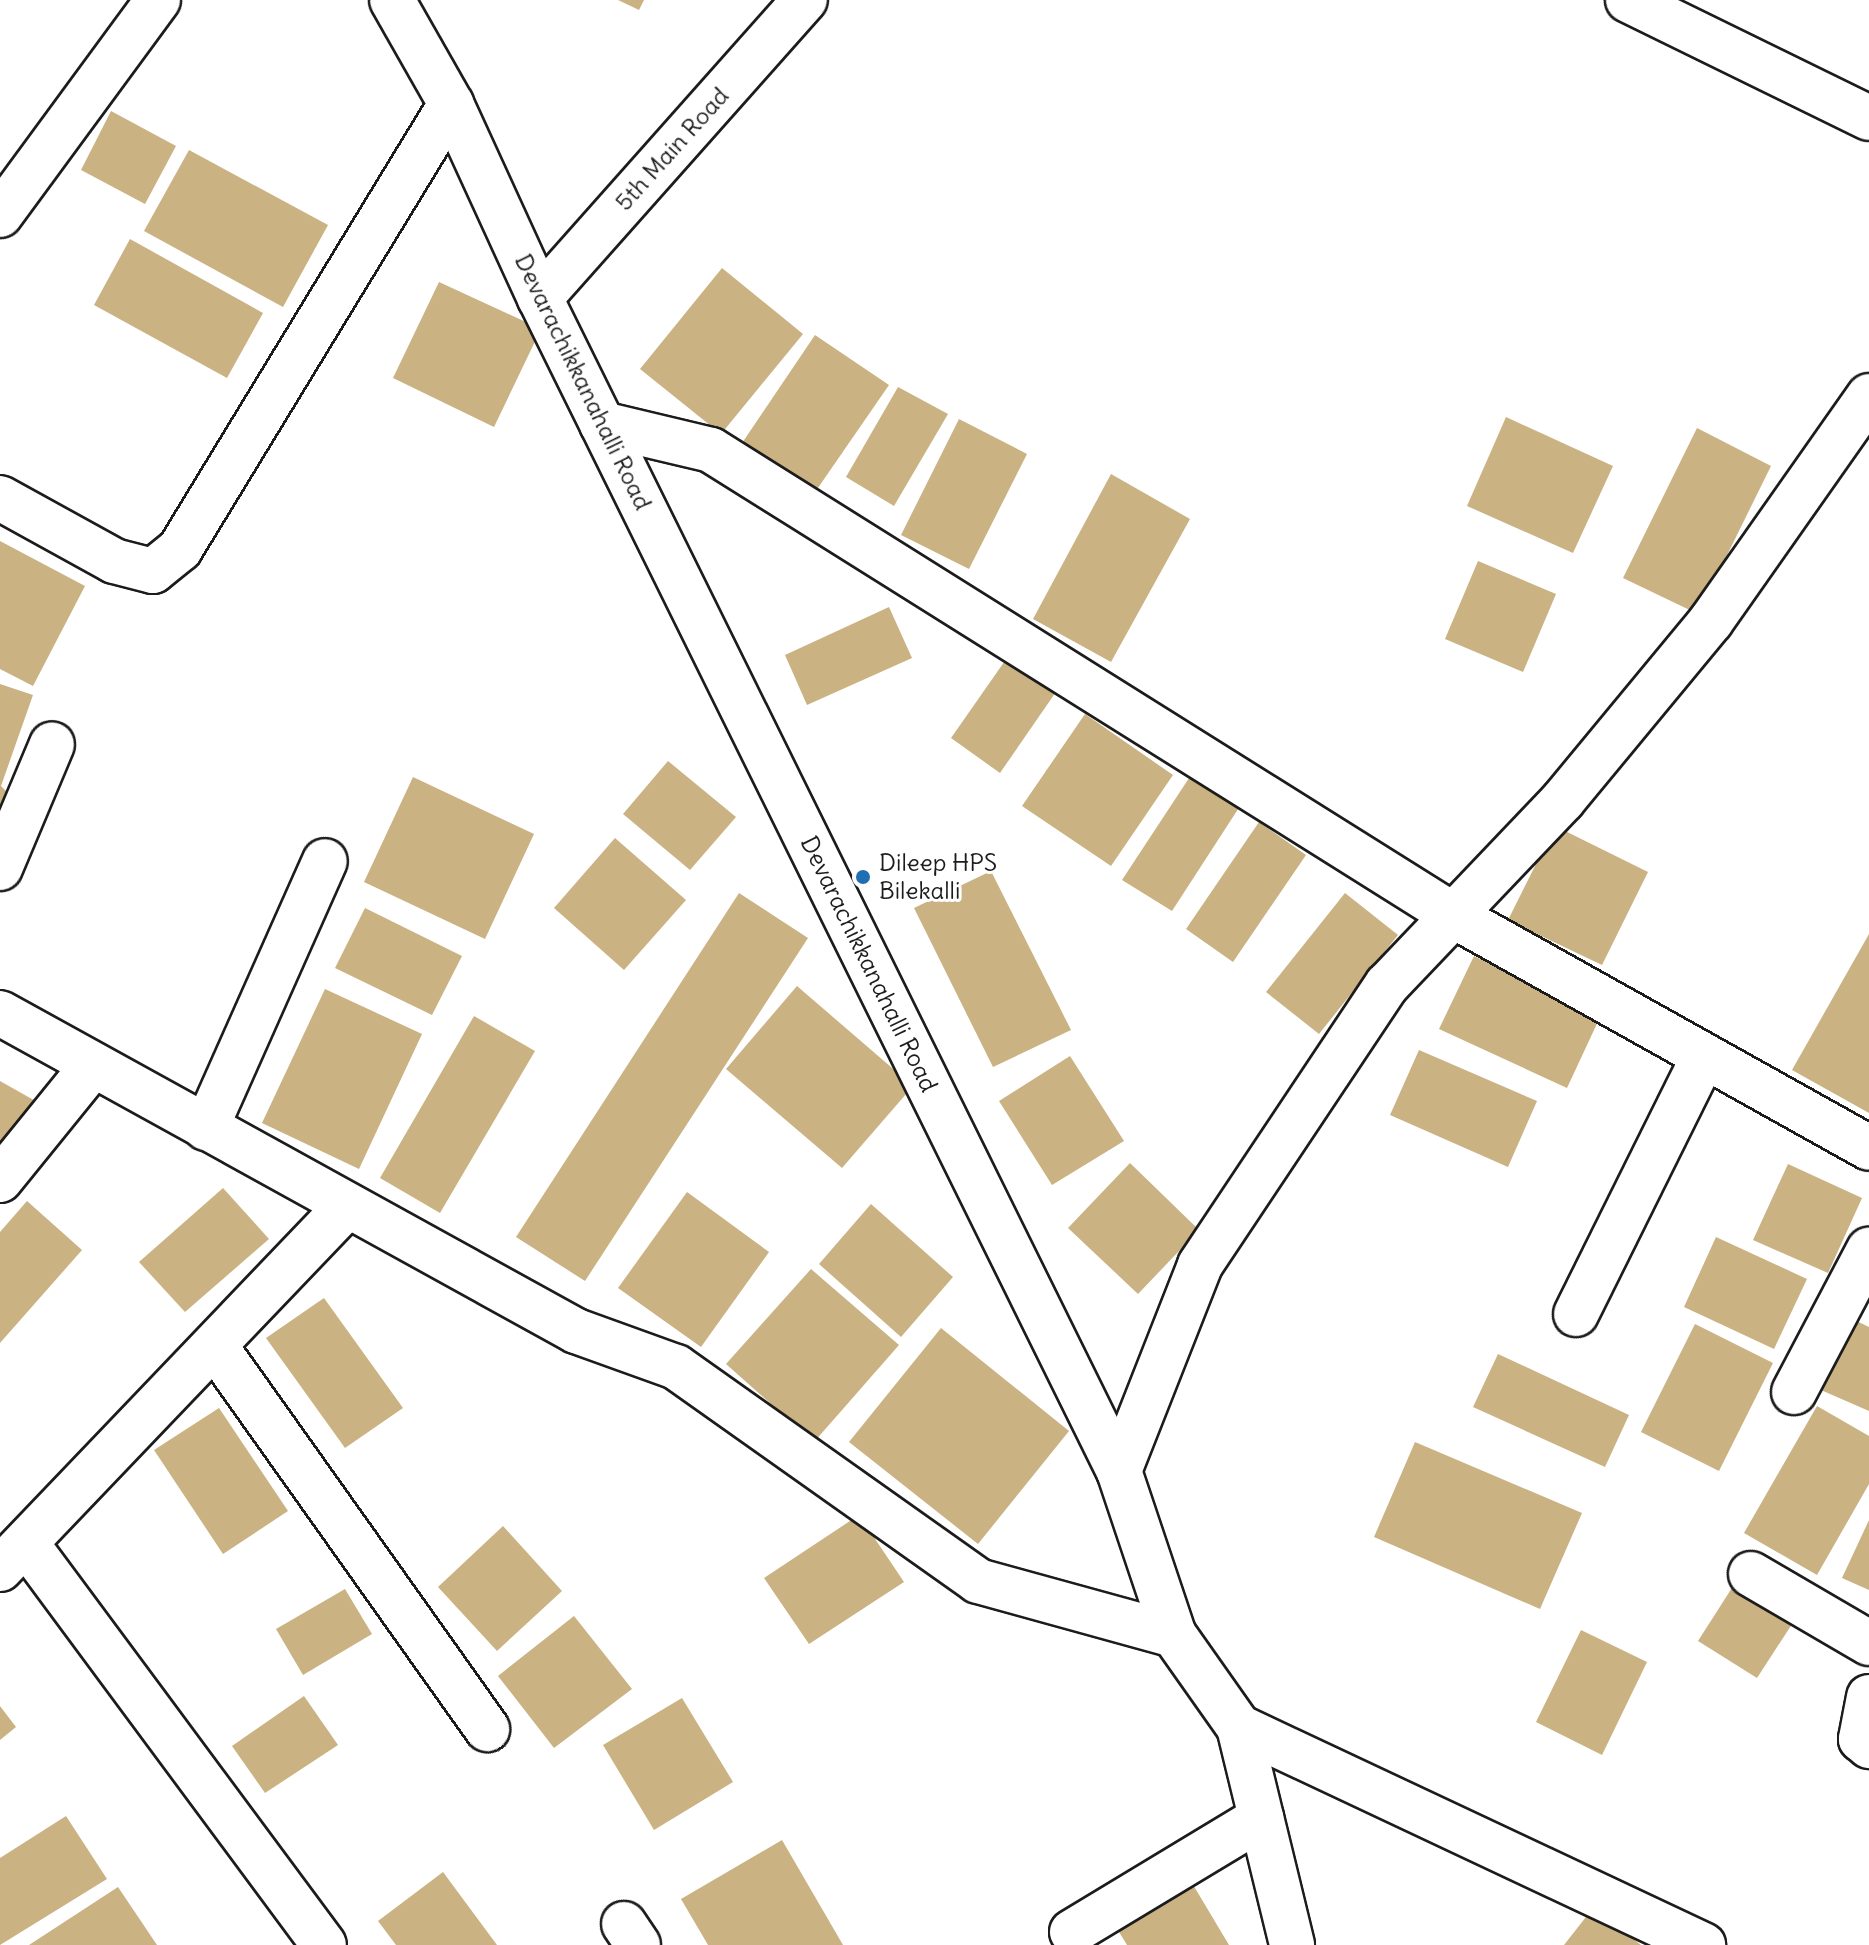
<!DOCTYPE html>
<html>
<head>
<meta charset="utf-8">
<style>
	body { margin:0 }
	#map { position:relative; width:1869px; height:1945px; overflow:hidden; background:#fff; font-family:Delius,sans-serif }
	div>[style] { position:absolute }
	.building>* { inset:0; background:#cab282 }
	.roads { filter:drop-shadow(2px 0 #1c1c1c) drop-shadow(-2px 0 #1c1c1c) drop-shadow(0 2px #1c1c1c) drop-shadow(0 -2px #1c1c1c) }
	.minor>* { height:44px; margin:-22px; padding:0 22px; transform-origin:22px; border-radius:22px; background:#fff }
	.dots>* { width:22px; height:22px; translate:-50% -50%; box-sizing:border-box; border:4px solid #fff; border-radius:50% }
	span { translate:-50% -50%; white-space:nowrap; text-align:center; line-height:1.15; -webkit-text-stroke:6px #fff; paint-order:stroke }
	.street-label { font-size:24px; color:#1c1c1c }
	.poi-label { font-size:24px; color:#1c1c1c }
	.left { translate:0 -50%; text-align:left }
</style>
</head>
<body>
<div id="map">
	<div class="building">
		<div style="clip-path:polygon(618px 0,644px 0,639px 10px)"></div>
		<div style="clip-path:polygon(111px 111px,176px 146px,145px 204px,81px 170px)"></div>
		<div style="clip-path:polygon(189px 150px,328px 225px,283px 307px,144px 231px)"></div>
		<div style="clip-path:polygon(130px 239px,263px 313px,227px 378px,94px 305px)"></div>
		<div style="clip-path:polygon(722px 268px,803px 334px,721px 434px,640px 369px)"></div>
		<div style="clip-path:polygon(439px 282px,541px 329px,494px 427px,393px 378px)"></div>
		<div style="clip-path:polygon(815px 335px,889px 385px,811px 498px,738px 449px)"></div>
		<div style="clip-path:polygon(898px 387px,948px 414px,894px 506px,846px 477px)"></div>
		<div style="clip-path:polygon(1506px 417px,1613px 466px,1573px 553px,1467px 506px)"></div>
		<div style="clip-path:polygon(959px 419px,1027px 454px,969px 569px,901px 535px)"></div>
		<div style="clip-path:polygon(1697px 428px,1771px 466px,1698px 614px,1623px 578px)"></div>
		<div style="clip-path:polygon(1111px 474px,1190px 519px,1111px 662px,1033px 619px)"></div>
		<div style="clip-path:polygon(0 541px,85px 586px,33px 686px,0 669px)"></div>
		<div style="clip-path:polygon(1478px 561px,1556px 594px,1523px 672px,1445px 639px)"></div>
		<div style="clip-path:polygon(889px 607px,912px 658px,807px 705px,785px 655px)"></div>
		<div style="clip-path:polygon(1009px 655px,1058px 689px,1000px 773px,951px 738px)"></div>
		<div style="clip-path:polygon(0 684px,33px 695px,1px 786px,16px 801px,0 833px)"></div>
		<div style="clip-path:polygon(1085px 714px,1173px 775px,1111px 866px,1022px 806px)"></div>
		<div style="clip-path:polygon(668px 761px,736px 817px,690px 870px,623px 814px)"></div>
		<div style="clip-path:polygon(1193px 772px,1242px 803px,1172px 911px,1122px 880px)"></div>
		<div style="clip-path:polygon(413px 777px,534px 834px,485px 939px,364px 882px)"></div>
		<div style="clip-path:polygon(1259px 822px,1306px 855px,1233px 962px,1186px 929px)"></div>
		<div style="clip-path:polygon(1555px 826px,1648px 872px,1602px 965px,1508px 920px)"></div>
		<div style="clip-path:polygon(615px 838px,686px 900px,624px 970px,554px 908px)"></div>
		<div style="clip-path:polygon(991px 871px,1071px 1030px,993px 1067px,914px 908px)"></div>
		<div style="clip-path:polygon(739px 893px,808px 938px,585px 1281px,516px 1237px)"></div>
		<div style="clip-path:polygon(1345px 893px,1398px 935px,1319px 1034px,1266px 992px)"></div>
		<div style="clip-path:polygon(365px 908px,462px 956px,432px 1015px,335px 968px)"></div>
		<div style="clip-path:polygon(1869px 934px,1869px 1113px,1792px 1070px)"></div>
		<div style="clip-path:polygon(1474px 956px,1601px 1015px,1567px 1088px,1439px 1029px)"></div>
		<div style="clip-path:polygon(797px 986px,913px 1086px,842px 1168px,726px 1069px)"></div>
		<div style="clip-path:polygon(325px 989px,422px 1034px,359px 1169px,262px 1123px)"></div>
		<div style="clip-path:polygon(474px 1016px,535px 1051px,440px 1213px,380px 1178px)"></div>
		<div style="clip-path:polygon(1419px 1050px,1537px 1101px,1508px 1167px,1390px 1115px)"></div>
		<div style="clip-path:polygon(1070px 1056px,1124px 1141px,1052px 1185px,999px 1101px)"></div>
		<div style="clip-path:polygon(0 1081px,39px 1103px,0 1172px)"></div>
		<div style="clip-path:polygon(1130px 1163px,1199px 1230px,1138px 1294px,1068px 1228px)"></div>
		<div style="clip-path:polygon(1788px 1164px,1862px 1198px,1828px 1273px,1753px 1240px)"></div>
		<div style="clip-path:polygon(223px 1188px,269px 1239px,185px 1312px,139px 1262px)"></div>
		<div style="clip-path:polygon(687px 1192px,769px 1252px,701px 1347px,618px 1288px)"></div>
		<div style="clip-path:polygon(27px 1201px,82px 1250px,0 1343px,0 1232px)"></div>
		<div style="clip-path:polygon(871px 1204px,953px 1277px,901px 1337px,819px 1264px)"></div>
		<div style="clip-path:polygon(1716px 1237px,1807px 1279px,1774px 1349px,1684px 1307px)"></div>
		<div style="clip-path:polygon(811px 1269px,899px 1345px,814px 1442px,726px 1364px)"></div>
		<div style="clip-path:polygon(324px 1298px,403px 1408px,345px 1448px,266px 1338px)"></div>
		<div style="clip-path:polygon(1846px 1316px,1869px 1327px,1869px 1411px,1814px 1387px)"></div>
		<div style="clip-path:polygon(1695px 1324px,1773px 1363px,1719px 1471px,1641px 1432px)"></div>
		<div style="clip-path:polygon(941px 1328px,1069px 1431px,978px 1544px,849px 1442px)"></div>
		<div style="clip-path:polygon(1498px 1354px,1629px 1415px,1605px 1467px,1473px 1407px)"></div>
		<div style="clip-path:polygon(1817px 1406px,1869px 1436px,1869px 1484px,1817px 1575px,1744px 1533px)"></div>
		<div style="clip-path:polygon(219px 1408px,288px 1511px,223px 1554px,154px 1450px)"></div>
		<div style="clip-path:polygon(1415px 1442px,1582px 1513px,1540px 1609px,1374px 1537px)"></div>
		<div style="clip-path:polygon(859px 1515px,904px 1582px,809px 1644px,764px 1578px)"></div>
		<div style="clip-path:polygon(1869px 1520px,1869px 1590px,1842px 1578px)"></div>
		<div style="clip-path:polygon(503px 1526px,562px 1591px,497px 1651px,438px 1587px)"></div>
		<div style="clip-path:polygon(1737px 1580px,1796px 1618px,1757px 1678px,1698px 1641px)"></div>
		<div style="clip-path:polygon(345px 1589px,372px 1634px,303px 1675px,276px 1629px)"></div>
		<div style="clip-path:polygon(574px 1616px,632px 1689px,554px 1748px,498px 1676px)"></div>
		<div style="clip-path:polygon(1581px 1630px,1647px 1662px,1602px 1755px,1536px 1722px)"></div>
		<div style="clip-path:polygon(304px 1696px,338px 1745px,265px 1793px,232px 1746px)"></div>
		<div style="clip-path:polygon(682px 1698px,733px 1782px,654px 1830px,603px 1745px)"></div>
		<div style="clip-path:polygon(0 1706px,16px 1727px,0 1740px)"></div>
		<div style="clip-path:polygon(66px 1816px,107px 1879px,0 1945px,0 1858px)"></div>
		<div style="clip-path:polygon(782px 1840px,843px 1945px,708px 1945px,681px 1899px)"></div>
		<div style="clip-path:polygon(443px 1872px,497px 1945px,396px 1945px,378px 1921px)"></div>
		<div style="clip-path:polygon(1189px 1878px,1229px 1945px,1127px 1945px,1113px 1922px)"></div>
		<div style="clip-path:polygon(118px 1887px,157px 1945px,29px 1945px)"></div>
		<div style="clip-path:polygon(1593px 1908px,1641px 1945px,1564px 1945px)"></div>
	</div>
	<div class="roads">
		<div class="minor">
			<div style="left:392px;top:0;width:120px;rotate:60.4deg"></div>
			<div style="left:451px;top:104px;width:213px;rotate:65.4deg"></div>
			<div style="left:540px;top:298px;width:1308px;rotate:63.73deg"></div>
			<div style="left:1119px;top:1471px;width:173px;rotate:71.5deg"></div>
			<div style="left:1174px;top:1635px;width:113px;rotate:54.8deg"></div>
			<div style="left:1239px;top:1727px;width:224px;rotate:76.3deg"></div>
			<div style="left:1628px;top:0;width:268px;rotate:26.1deg"></div>
			<div style="left:0;top:215px;width:267px;rotate:-53.7deg"></div>
			<div style="left:540px;top:298px;width:399px;rotate:-48.4deg"></div>
			<div style="left:602px;top:424px;width:112px;rotate:13.4deg"></div>
			<div style="left:711px;top:450px;width:879px;rotate:32.08deg"></div>
			<div style="left:1456px;top:917px;width:473px;rotate:29.2deg"></div>
			<div style="left:0;top:498px;width:130px;rotate:28.9deg"></div>
			<div style="left:114px;top:561px;width:40px;rotate:14.4deg"></div>
			<div style="left:153px;top:571px;width:35px;rotate:-39deg"></div>
			<div style="left:180px;top:549px;width:521px;rotate:-58.66deg"></div>
			<div style="left:0;top:868px;width:134px;rotate:-67.2deg"></div>
			<div style="left:0;top:1013px;width:658px;rotate:28.9deg"></div>
			<div style="left:576px;top:1331px;width:106px;rotate:19.8deg"></div>
			<div style="left:676px;top:1367px;width:370px;rotate:35.3deg"></div>
			<div style="left:978px;top:1581px;width:203px;rotate:15.4deg"></div>
			<div style="left:206px;top:1128px;width:292px;rotate:-66deg"></div>
			<div style="left:0;top:1180px;width:148px;rotate:-51deg"></div>
			<div style="left:1576px;top:1314px;width:288px;rotate:-63.6deg"></div>
			<div style="left:215px;top:1346px;width:470px;rotate:54.6deg"></div>
			<div style="left:1794px;top:1392px;width:161px;rotate:-62.2deg"></div>
			<div style="left:1119px;top:1471px;width:221px;rotate:-68.5deg"></div>
			<div style="left:1200px;top:1265px;width:337px;rotate:-56.3deg"></div>
			<div style="left:1387px;top:985px;width:255px;rotate:-46.4deg"></div>
			<div style="left:1563px;top:800px;width:232px;rotate:-50.4deg"></div>
			<div style="left:1711px;top:621px;width:275px;rotate:-54.9deg"></div>
			<div style="left:26px;top:1543px;width:500px;rotate:53.45deg"></div>
			<div style="left:0;top:1569px;width:499px;rotate:-46.3deg"></div>
			<div style="left:1751px;top:1574px;width:137px;rotate:30.3deg"></div>
			<div style="left:1869px;top:1697px;width:43px;rotate:100.8deg"></div>
			<div style="left:1861px;top:1739px;width:11px;rotate:41deg"></div>
			<div style="left:1239px;top:1727px;width:513px;rotate:25.17deg"></div>
			<div style="left:624px;top:1924px;width:25px;rotate:56deg"></div>
			<div style="left:1072px;top:1932px;width:221px;rotate:-31.1deg"></div>
		</div>
	</div>
	<div class="dots">
		<div style="left:863px;top:877px;background:#1f6fb2"></div>
	</div>
	<div class="street-label">
		<span style="left:672px;top:149px;rotate:-48deg">5th Main Road</span>
		<span style="left:583px;top:382px;rotate:64deg">Devarachikkanahalli Road</span>
		<span style="left:869px;top:964px;rotate:64deg">Devarachikkanahalli Road</span>
	</div>
	<div class="poi-label">
		<span class="left" style="left:879px;top:877px">Dileep HPS<br>Bilekalli</span>
	</div>
</div>
</body>
</html>
